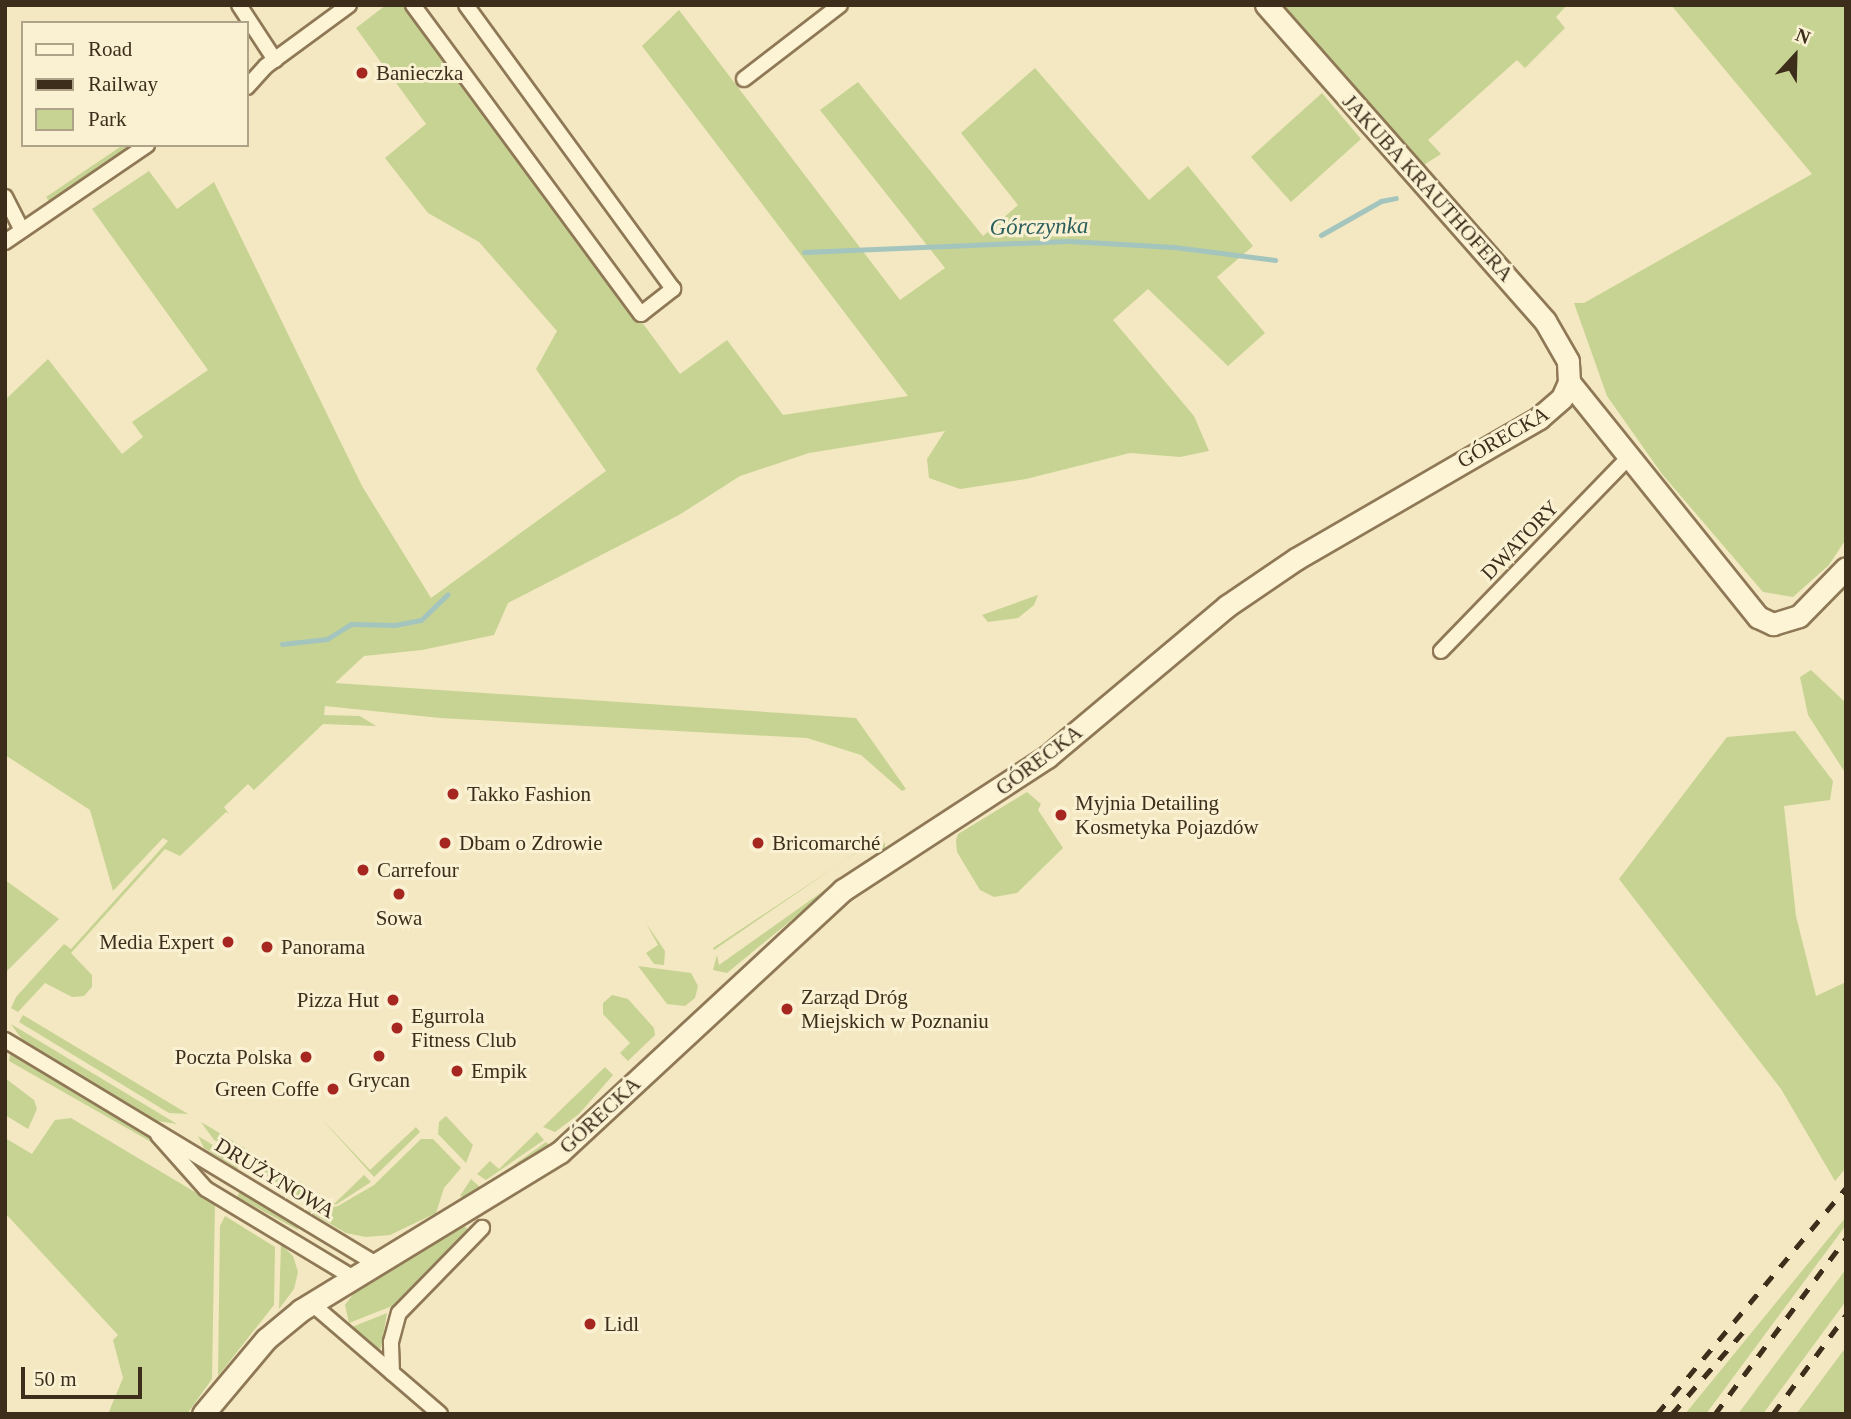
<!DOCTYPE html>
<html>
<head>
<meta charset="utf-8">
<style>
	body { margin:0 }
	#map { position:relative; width:1851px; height:1419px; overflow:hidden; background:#f3e8c1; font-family:"Times New Roman",serif }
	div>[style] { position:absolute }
	.green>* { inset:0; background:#c7d393 }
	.stream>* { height:5px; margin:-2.5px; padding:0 2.5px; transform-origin:2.5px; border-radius:2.5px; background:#a4c5be }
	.roads { filter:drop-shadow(2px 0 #8f7856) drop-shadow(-2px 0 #8f7856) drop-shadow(0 2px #8f7856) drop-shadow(0 -2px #8f7856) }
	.street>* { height:14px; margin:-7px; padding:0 7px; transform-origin:7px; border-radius:7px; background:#fdf4d5 }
	.secondary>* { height:21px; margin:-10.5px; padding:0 10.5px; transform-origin:10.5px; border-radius:10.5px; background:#fdf4d5 }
	.rail>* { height:5px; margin-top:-2.5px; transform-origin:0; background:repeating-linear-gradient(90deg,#3d2e1c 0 12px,transparent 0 24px) }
	.dots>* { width:19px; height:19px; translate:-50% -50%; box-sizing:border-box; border:4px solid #f9f1d2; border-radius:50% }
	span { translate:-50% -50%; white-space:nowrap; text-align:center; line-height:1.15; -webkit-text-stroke:6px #f9f1d2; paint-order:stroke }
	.poi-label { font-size:21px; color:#3d2e1c }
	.left { translate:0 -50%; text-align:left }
	.right { translate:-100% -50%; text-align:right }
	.street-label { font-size:21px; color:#3d2e1c }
	.water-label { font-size:23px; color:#2a5e5e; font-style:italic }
	.frame { position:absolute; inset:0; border:7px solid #3d2e1c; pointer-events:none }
	.legend { position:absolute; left:21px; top:21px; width:228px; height:126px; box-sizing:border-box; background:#f9f1d2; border:2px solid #aea389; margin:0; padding:9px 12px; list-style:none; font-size:21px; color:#3d2e1c }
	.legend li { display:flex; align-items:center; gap:14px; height:35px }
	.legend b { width:35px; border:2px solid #aea389 }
	.north { position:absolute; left:1760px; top:21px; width:70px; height:70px; -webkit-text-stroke:5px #f9f1d2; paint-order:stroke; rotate:22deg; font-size:19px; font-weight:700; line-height:28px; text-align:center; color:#3d2e1c }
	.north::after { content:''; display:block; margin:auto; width:24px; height:32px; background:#3d2e1c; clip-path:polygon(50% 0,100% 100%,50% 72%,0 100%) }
	.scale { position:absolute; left:21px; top:1367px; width:121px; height:32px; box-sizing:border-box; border:4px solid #3d2e1c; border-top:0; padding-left:9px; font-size:21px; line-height:24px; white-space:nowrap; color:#3d2e1c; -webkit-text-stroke:5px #f9f1d2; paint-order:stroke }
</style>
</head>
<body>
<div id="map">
	<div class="green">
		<div style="clip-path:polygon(386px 5px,409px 5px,680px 374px,727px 340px,783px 415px,908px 396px,642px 46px,679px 10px,900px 300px,945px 268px,820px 110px,858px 82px,983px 236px,1018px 205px,961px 133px,1035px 68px,1149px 200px,1188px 166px,1253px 246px,1217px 277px,1265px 333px,1228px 366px,1148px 289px,1113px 320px,1194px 416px,1209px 451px,1180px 457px,1130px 453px,1026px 479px,960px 489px,929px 478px,927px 459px,945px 431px,809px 453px,740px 476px,679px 515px,508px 603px,494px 635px,422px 650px,364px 656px,335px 683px,856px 718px,906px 789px,902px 791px,861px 755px,807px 738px,440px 718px,325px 706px,324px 715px,360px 716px,376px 726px,323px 724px,254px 790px,248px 784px,224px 807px,229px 814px,226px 812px,180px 856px,165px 849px,71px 953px,92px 975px,92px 987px,84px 996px,72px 997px,45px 983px,18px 1012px,11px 1008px,16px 997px,64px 944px,71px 949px,168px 841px,163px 838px,113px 891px,90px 810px,5px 755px,5px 400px,48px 359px,122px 454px,143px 437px,132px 422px,208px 370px,92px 209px,149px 171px,177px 209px,214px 182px,362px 486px,431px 598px,606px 471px,536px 369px,557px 331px,479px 242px,428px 213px,385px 158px,426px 124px,356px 28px)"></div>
		<div style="clip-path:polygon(1279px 5px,1567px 5px,1556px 17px,1565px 28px,1525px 68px,1517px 60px,1428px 140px,1441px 154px,1422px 166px)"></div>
		<div style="clip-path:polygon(1671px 5px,1846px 5px,1846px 539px,1829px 565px,1793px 597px,1763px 592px,1662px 474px,1607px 396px,1574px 303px,1584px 303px,1812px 174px)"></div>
		<div style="clip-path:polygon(1322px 93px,1361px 139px,1291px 202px,1251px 157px)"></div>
		<div style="clip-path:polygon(123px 145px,131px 145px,49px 201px,46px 197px)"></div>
		<div style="clip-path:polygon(1038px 595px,1034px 605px,1018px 618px,988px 622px,982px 615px)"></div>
		<div style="clip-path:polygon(1811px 670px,1846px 703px,1846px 774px,1808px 715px,1800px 677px)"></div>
		<div style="clip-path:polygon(1795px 731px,1833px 781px,1830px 800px,1784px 806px,1796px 916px,1816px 996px,1846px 982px,1846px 1168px,1835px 1181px,1781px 1089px,1619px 879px,1727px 737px)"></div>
		<div style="clip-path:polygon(1027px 792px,1041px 804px,1038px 810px,1063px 848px,1017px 893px,994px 897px,980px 890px,957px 852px,956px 840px,958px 834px)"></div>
		<div style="clip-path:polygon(889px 830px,714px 950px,713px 948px,877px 839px)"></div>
		<div style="clip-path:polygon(885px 841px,885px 851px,822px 895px,727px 973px,713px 970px,717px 955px,719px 965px,881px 850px)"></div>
		<div style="clip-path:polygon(5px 880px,59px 919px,5px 973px)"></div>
		<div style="clip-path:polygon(646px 923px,665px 951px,664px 965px,654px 964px,646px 953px,658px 945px)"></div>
		<div style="clip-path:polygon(638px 966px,691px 973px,698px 986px,695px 998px,685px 1006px,667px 1004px)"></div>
		<div style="clip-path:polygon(612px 995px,628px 999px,654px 1028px,655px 1035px,628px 1061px,620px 1053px,630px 1043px,603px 1014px,603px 1003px)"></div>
		<div style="clip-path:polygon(23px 1015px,188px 1114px,169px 1113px,19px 1022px)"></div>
		<div style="clip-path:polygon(11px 1024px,177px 1124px,157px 1121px,23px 1041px)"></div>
		<div style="clip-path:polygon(10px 1054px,152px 1138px,153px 1143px,9px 1061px)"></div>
		<div style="clip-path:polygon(605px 1067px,613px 1075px,579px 1114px,555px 1132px,543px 1127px)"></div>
		<div style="clip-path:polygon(5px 1078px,34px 1100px,37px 1109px,28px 1129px,5px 1115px)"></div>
		<div style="clip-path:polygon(319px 1116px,370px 1170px,416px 1127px,420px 1132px,374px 1177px)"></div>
		<div style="clip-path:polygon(446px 1116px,473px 1145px,466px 1163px,438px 1134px,439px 1122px)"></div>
		<div style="clip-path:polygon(71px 1118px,215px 1204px,212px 1379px,187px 1414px,108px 1414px,123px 1378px,113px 1340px,118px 1335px,5px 1213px,5px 1138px,32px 1154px,55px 1120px)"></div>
		<div style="clip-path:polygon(201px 1122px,253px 1153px,250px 1158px,214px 1140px)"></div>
		<div style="clip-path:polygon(537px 1132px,544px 1140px,486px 1180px,477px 1174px,490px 1161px,499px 1169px)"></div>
		<div style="clip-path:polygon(198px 1136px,236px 1159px,238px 1169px,204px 1148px)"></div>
		<div style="clip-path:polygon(421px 1139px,433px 1139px,461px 1168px,444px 1188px,436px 1213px,390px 1235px,366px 1237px,346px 1233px,308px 1211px,338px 1206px,374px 1185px)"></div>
		<div style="clip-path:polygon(546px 1142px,550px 1146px,466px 1198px,460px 1196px,471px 1179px,481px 1188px)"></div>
		<div style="clip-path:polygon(259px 1157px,335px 1203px,364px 1175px,371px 1182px,337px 1204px,311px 1206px,260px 1171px,256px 1165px)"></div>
		<div style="clip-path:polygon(240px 1191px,297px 1225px,298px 1230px,237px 1197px)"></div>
		<div style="clip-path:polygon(225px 1216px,275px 1247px,274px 1305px,218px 1376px,220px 1226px)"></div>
		<div style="clip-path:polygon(1846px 1217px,1846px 1225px,1706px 1414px,1685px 1414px)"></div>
		<div style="clip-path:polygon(461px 1225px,467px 1228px,465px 1236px,392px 1306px,349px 1323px,345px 1305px,357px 1289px)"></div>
		<div style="clip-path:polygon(281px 1244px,293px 1256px,298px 1272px,294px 1289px,279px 1309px)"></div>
		<div style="clip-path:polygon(1846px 1269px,1846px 1301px,1763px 1414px,1738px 1414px)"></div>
		<div style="clip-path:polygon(387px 1313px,381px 1348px,377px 1350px,352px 1327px)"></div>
		<div style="clip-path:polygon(1846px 1347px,1846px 1414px,1796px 1414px,1800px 1409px)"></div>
	</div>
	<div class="stream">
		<div style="left:1321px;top:235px;width:69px;rotate:-29.5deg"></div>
		<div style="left:1381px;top:201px;width:15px;rotate:-11deg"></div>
		<div style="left:804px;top:252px;width:264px;rotate:-2.4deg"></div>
		<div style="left:1068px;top:241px;width:106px;rotate:3.2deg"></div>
		<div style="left:1174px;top:247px;width:102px;rotate:7.3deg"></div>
		<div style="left:282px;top:644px;width:45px;rotate:-6.3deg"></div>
		<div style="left:327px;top:639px;width:28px;rotate:-32deg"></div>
		<div style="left:351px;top:624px;width:44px;rotate:1.3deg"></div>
		<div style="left:395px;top:625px;width:26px;rotate:-11deg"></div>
		<div style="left:421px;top:620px;width:37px;rotate:-44deg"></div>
	</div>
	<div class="roads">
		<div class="street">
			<div style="left:239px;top:5px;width:66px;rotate:56.8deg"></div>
			<div style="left:413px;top:5px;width:384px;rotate:53.6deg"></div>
			<div style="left:641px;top:314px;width:41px;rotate:-38deg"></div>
			<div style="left:673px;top:289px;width:351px;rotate:-126.1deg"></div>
			<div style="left:744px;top:79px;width:121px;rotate:-37.6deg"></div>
			<div style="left:247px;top:87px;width:28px;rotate:-48deg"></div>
			<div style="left:266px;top:66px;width:103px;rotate:-36.3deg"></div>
			<div style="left:5px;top:197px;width:37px;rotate:63deg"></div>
			<div style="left:5px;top:242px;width:172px;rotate:-34.3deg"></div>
			<div style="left:1441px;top:651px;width:270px;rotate:-45.9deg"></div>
			<div style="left:5px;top:1040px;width:432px;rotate:31.1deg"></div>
			<div style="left:158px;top:1135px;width:72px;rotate:48.4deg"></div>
			<div style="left:206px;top:1189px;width:170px;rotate:31.1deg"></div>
			<div style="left:311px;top:1303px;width:170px;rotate:40.7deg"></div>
			<div style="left:392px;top:1373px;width:31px;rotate:-92deg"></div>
			<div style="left:391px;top:1342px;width:30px;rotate:-75deg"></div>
			<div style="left:399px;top:1313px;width:119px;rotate:-45.7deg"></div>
		</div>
		<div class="secondary">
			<div style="left:1569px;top:382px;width:302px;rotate:51.2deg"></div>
			<div style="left:1758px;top:617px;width:17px;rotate:25deg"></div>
			<div style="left:1773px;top:624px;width:27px;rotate:-17deg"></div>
			<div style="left:1799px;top:616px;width:67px;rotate:-45.6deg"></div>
			<div style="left:203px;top:1414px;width:98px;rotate:-50deg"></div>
			<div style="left:266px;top:1339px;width:45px;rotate:-39.6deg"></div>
			<div style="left:301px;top:1310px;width:303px;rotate:-31.4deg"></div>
			<div style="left:560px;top:1152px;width:386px;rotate:-42.8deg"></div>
			<div style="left:843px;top:890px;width:244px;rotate:-33.1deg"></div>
			<div style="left:1047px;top:757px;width:235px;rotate:-40deg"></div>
			<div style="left:1227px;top:606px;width:83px;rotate:-34.3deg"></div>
			<div style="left:1296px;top:559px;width:281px;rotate:-30.1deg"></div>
			<div style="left:1539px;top:418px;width:30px;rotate:-41deg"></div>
			<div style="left:1562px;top:398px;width:17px;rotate:-66deg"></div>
			<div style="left:1569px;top:382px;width:21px;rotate:-93deg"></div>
			<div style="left:1568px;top:361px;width:46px;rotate:-119.9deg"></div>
			<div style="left:1545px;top:321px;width:422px;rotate:-131.4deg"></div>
		</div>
	</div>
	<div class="rail">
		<div style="left:1657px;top:1414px;width:295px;rotate:-50.1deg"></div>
		<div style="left:1672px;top:1414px;width:108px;rotate:-49.1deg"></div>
		<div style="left:1715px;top:1414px;width:219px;rotate:-53.3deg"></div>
		<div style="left:1773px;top:1414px;width:123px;rotate:-53.6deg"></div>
	</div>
	<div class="dots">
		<div style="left:362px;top:73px;background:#a5271f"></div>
		<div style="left:453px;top:794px;background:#a5271f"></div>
		<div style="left:1061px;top:815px;background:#a5271f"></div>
		<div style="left:445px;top:843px;background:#a5271f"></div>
		<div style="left:758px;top:843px;background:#a5271f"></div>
		<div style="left:363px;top:870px;background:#a5271f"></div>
		<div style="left:399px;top:894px;background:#a5271f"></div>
		<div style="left:228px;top:942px;background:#a5271f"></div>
		<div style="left:267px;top:947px;background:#a5271f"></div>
		<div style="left:393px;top:1000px;background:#a5271f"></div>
		<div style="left:787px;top:1009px;background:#a5271f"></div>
		<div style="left:397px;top:1028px;background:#a5271f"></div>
		<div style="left:379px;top:1056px;background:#a5271f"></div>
		<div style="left:306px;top:1057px;background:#a5271f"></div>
		<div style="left:457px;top:1071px;background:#a5271f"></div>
		<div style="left:333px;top:1089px;background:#a5271f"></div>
		<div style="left:590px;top:1324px;background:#a5271f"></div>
	</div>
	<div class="poi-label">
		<span class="left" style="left:376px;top:73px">Banieczka</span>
		<span class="left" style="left:467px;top:794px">Takko Fashion</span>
		<span class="left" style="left:1075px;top:815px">Myjnia Detailing<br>Kosmetyka Pojazdów</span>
		<span class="left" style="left:459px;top:843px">Dbam o Zdrowie</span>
		<span class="left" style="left:772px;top:843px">Bricomarché</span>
		<span class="left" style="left:377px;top:870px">Carrefour</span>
		<span style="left:399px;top:918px">Sowa</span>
		<span class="right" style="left:214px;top:942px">Media Expert</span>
		<span class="left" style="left:281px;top:947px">Panorama</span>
		<span class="left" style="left:801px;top:1009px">Zarząd Dróg<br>Miejskich w Poznaniu</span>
		<span class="right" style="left:379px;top:1000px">Pizza Hut</span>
		<span class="left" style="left:411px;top:1028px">Egurrola<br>Fitness Club</span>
		<span class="right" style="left:292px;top:1057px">Poczta Polska</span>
		<span class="left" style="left:471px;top:1071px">Empik</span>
		<span style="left:379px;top:1080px">Grycan</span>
		<span class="right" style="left:319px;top:1089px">Green Coffe</span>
		<span class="left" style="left:604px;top:1324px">Lidl</span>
	</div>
	<div class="street-label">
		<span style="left:1428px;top:188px;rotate:48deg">JAKUBA KRAUTHOFERA</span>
		<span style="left:1503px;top:437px;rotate:-30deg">GÓRECKA</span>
		<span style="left:1520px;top:540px;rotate:-46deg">DWATORY</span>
		<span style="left:1039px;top:760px;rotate:-37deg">GÓRECKA</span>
		<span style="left:600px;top:1115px;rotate:-43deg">GÓRECKA</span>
		<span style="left:275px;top:1178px;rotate:31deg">DRUŻYNOWA</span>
	</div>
	<div class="water-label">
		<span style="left:1039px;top:227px;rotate:-1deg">Górczynka</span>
	</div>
	<div class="frame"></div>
	<ul class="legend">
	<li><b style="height:9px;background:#fdf4d5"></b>Road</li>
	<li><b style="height:9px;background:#3d2e1c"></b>Railway</li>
	<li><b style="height:19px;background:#c7d393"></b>Park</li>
	</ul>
	<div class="north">N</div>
	<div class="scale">50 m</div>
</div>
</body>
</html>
